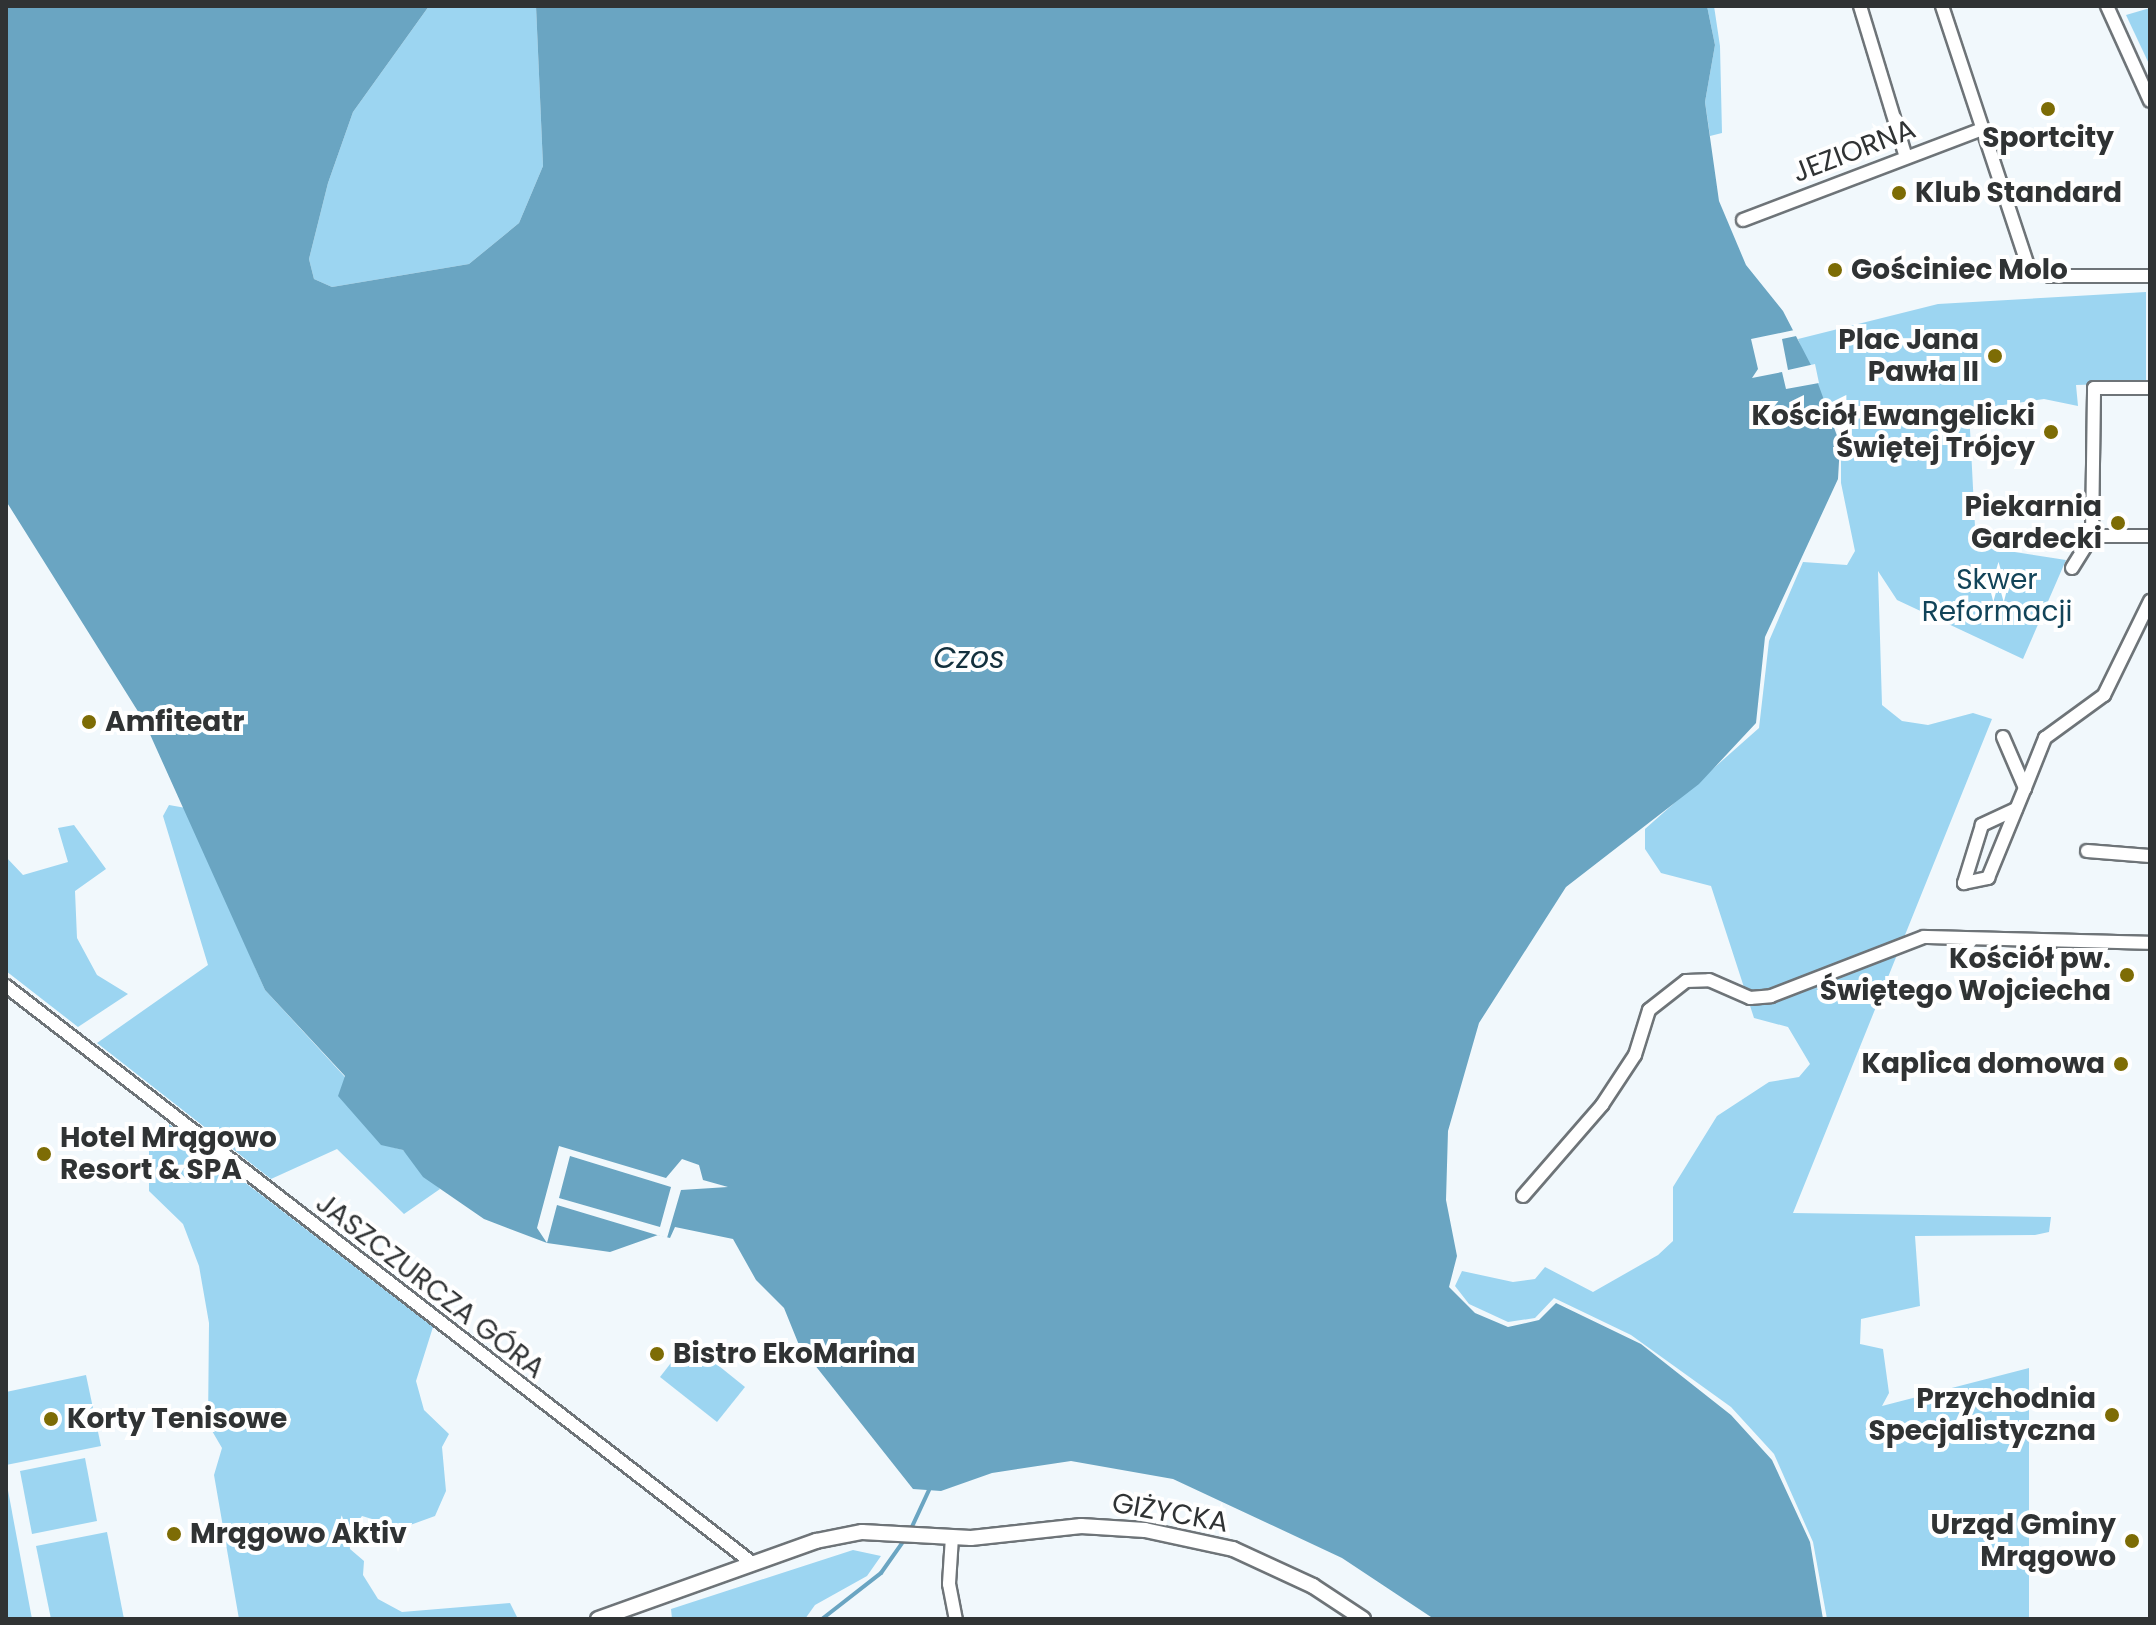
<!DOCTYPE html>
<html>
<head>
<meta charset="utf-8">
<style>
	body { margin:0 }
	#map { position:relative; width:2156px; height:1625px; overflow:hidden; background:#f1f8fc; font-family:Poppins,sans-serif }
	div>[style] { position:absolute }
	.green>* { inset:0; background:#9cd5f1 }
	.water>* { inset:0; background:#6aa5c2 }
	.pier>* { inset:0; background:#f1f8fc }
	.stream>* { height:4px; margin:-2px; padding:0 2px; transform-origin:2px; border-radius:2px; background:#6aa5c2 }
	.roads { filter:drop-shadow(2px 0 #6e7478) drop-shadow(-2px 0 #6e7478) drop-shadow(0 2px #6e7478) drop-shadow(0 -2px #6e7478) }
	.minor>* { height:12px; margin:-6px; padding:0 6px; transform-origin:6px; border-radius:6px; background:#fff }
	.tertiary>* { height:14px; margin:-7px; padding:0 7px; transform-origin:7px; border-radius:7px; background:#fff }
	.dots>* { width:22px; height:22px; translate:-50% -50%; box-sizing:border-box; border:4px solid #fff; border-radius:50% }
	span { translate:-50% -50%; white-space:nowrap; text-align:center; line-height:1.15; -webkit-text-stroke:8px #fff; paint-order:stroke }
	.poi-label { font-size:28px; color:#303334; font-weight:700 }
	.left { translate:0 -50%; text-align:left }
	.right { translate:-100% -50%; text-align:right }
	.street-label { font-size:28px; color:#303334 }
	.park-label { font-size:28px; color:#124459 }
	.water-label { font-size:30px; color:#13303d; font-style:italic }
	.frame { position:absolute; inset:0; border:8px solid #303334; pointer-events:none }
</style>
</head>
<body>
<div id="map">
	<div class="green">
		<div style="clip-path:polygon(429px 6px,536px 6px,543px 166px,519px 223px,469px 264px,332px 287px,314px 279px,309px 259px,328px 183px,353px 112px)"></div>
		<div style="clip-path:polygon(1707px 6px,1714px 6px,1720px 46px,1722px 133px,1710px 136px,1705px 102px,1715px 45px)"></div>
		<div style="clip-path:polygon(2150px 8px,2150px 66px,2126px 15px)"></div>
		<div style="clip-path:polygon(2146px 292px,2146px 383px,2076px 385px,2078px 406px,2044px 399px,1969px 410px,1976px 546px,2066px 560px,2023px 659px,1897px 600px,1878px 571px,1882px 705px,1902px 721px,1928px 725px,1973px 713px,1992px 719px,1793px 1213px,2051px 1217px,2049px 1232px,2035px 1235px,1915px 1236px,1920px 1306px,1861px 1319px,1860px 1344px,1883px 1349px,1889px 1393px,1882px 1406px,2029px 1368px,2029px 1619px,1827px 1619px,1813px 1542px,1774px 1454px,1731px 1407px,1631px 1335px,1554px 1298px,1535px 1318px,1508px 1322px,1469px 1304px,1455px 1286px,1462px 1271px,1513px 1282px,1535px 1279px,1545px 1267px,1593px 1292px,1658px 1255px,1673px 1241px,1673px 1187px,1717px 1116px,1769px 1082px,1799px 1077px,1810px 1064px,1788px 1027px,1754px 1018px,1711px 886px,1661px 873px,1645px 849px,1645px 829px,1759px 728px,1769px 641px,1803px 562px,1847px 565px,1855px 551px,1841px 483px,1841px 436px,1850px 418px,1832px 425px,1798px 339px,1938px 304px)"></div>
		<div style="clip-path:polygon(169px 805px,186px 808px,265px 990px,345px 1077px,381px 1144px,403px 1150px,440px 1189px,404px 1214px,337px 1149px,271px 1179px,97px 1043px,208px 965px,163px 816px)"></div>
		<div style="clip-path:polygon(74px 825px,106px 869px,75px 891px,77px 938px,97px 975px,128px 994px,78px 1027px,6px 971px,6px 857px,23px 875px,68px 862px,58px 828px)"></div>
		<div style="clip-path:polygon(169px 1124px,433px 1327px,416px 1381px,424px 1410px,449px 1434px,442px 1447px,446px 1491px,435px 1516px,402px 1528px,362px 1516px,349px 1533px,350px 1549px,364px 1561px,363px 1575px,378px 1599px,402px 1612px,510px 1603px,518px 1619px,239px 1619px,214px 1475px,222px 1448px,208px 1424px,209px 1323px,199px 1266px,183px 1224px,149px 1191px,149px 1149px)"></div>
		<div style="clip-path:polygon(688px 1341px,745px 1387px,717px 1422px,660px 1377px)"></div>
		<div style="clip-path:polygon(86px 1375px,101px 1446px,6px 1465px,6px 1392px)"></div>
		<div style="clip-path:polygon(85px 1458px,97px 1521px,32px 1534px,20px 1471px)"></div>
		<div style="clip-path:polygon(6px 1485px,7px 1485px,32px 1619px,6px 1619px)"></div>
		<div style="clip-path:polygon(107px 1532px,124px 1619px,51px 1619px,36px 1546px)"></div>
		<div style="clip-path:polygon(853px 1550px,881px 1556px,867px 1576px,815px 1605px,805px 1619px,672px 1619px,671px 1609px)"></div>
	</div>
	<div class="water">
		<div style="clip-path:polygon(6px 6px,429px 6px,353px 112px,328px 183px,309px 259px,314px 279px,332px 287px,469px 264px,519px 223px,543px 166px,536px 6px,1707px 6px,1715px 45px,1705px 102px,1719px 201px,1746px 265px,1783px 311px,1812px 367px,1840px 444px,1838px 479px,1765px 637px,1756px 723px,1699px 784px,1566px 887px,1479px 1023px,1448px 1131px,1446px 1200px,1457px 1256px,1449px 1287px,1475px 1313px,1508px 1327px,1539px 1320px,1556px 1303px,1641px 1344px,1731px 1415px,1772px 1460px,1810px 1542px,1823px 1619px,1434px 1619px,1342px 1558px,1173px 1479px,1071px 1461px,992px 1473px,941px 1491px,913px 1489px,799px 1345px,784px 1308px,756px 1280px,733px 1239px,675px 1227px,670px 1238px,658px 1235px,610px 1252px,547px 1243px,484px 1219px,423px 1177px,403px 1150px,381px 1145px,338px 1096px,345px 1076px,265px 990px,144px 721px,6px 501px)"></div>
	</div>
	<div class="pier">
		<div style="clip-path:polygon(1799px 329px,1801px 335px,1782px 339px,1788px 370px,1815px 364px,1819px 383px,1786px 389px,1782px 372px,1752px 378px,1758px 369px,1751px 339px)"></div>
		<div style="clip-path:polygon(evenodd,559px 1146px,666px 1178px,682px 1159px,699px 1165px,703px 1180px,728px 1187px,681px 1190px,667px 1238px,557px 1205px,547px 1243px,537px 1228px,559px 1146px,570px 1156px,671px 1187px,660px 1227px,559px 1198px,570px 1156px)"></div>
	</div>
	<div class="stream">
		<div style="left:910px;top:1531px;width:45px;rotate:-65.1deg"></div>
		<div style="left:822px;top:1619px;width:75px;rotate:-37.9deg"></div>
		<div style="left:881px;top:1573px;width:42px;rotate:-54.8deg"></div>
	</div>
	<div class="roads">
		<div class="minor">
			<div style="left:1860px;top:6px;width:158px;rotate:73.1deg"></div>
			<div style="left:1942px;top:6px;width:274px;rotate:71.7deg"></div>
			<div style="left:2028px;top:266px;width:24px;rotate:24deg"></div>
			<div style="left:2050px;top:276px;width:100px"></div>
			<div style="left:2107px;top:6px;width:104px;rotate:65.6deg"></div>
			<div style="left:1743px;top:220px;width:256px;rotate:-20.8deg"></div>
			<div style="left:2092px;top:536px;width:148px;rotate:-89.2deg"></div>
			<div style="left:2094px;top:388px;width:56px"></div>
			<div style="left:2092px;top:536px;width:58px"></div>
			<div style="left:2072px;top:568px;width:38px;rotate:-58deg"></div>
			<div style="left:2003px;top:737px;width:56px;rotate:66.7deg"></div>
			<div style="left:2016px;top:809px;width:38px;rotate:155deg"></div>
			<div style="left:1982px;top:825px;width:61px;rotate:107.2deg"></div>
			<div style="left:1964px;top:883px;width:25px;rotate:-12deg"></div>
			<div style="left:1988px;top:878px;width:97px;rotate:-67.7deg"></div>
			<div style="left:2025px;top:788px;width:54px;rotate:-68.2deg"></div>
			<div style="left:2045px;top:738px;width:73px;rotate:-36.1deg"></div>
			<div style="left:2104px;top:695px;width:105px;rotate:-63.9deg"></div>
			<div style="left:2087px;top:851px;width:63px;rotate:4.5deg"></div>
			<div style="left:6px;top:986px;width:942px;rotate:37.71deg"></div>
			<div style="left:1523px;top:1196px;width:121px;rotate:-49deg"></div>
			<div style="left:1602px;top:1105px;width:60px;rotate:-56.6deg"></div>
			<div style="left:1635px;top:1055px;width:47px;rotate:-72.7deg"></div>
			<div style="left:1649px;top:1010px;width:47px;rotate:-38.1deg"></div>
			<div style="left:1686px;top:981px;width:23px;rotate:-2deg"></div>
			<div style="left:1709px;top:980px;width:45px;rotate:23.7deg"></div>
			<div style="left:1750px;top:998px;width:21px;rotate:-5deg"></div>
			<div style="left:1771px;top:996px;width:164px;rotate:-21.1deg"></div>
			<div style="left:1924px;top:937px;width:226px;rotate:1.5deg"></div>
			<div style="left:952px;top:1537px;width:47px;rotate:93.7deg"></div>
			<div style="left:949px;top:1584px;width:36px;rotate:79deg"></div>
		</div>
		<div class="tertiary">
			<div style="left:598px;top:1619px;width:232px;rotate:-19.7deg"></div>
			<div style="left:816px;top:1541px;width:47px;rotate:-11.1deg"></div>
			<div style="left:862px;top:1532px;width:109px;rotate:3.2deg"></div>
			<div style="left:971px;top:1538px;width:111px;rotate:-6.2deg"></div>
			<div style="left:1081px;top:1526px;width:64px;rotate:3.6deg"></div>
			<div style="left:1145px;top:1530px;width:90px;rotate:12.2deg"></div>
			<div style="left:1233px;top:1549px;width:88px;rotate:24.8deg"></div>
			<div style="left:1313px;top:1586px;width:60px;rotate:33.4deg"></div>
		</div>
	</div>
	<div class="dots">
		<div style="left:2048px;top:109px;background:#7d6c05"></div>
		<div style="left:1899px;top:193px;background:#7d6c05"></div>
		<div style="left:1835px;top:270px;background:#7d6c05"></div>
		<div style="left:1995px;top:356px;background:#7d6c05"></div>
		<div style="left:2051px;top:432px;background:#7d6c05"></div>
		<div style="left:2118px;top:523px;background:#7d6c05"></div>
		<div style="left:89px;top:722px;background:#7d6c05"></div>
		<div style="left:2127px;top:975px;background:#7d6c05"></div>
		<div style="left:2121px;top:1064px;background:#7d6c05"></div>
		<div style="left:44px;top:1154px;background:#7d6c05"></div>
		<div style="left:657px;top:1354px;background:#7d6c05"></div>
		<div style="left:2112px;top:1415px;background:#7d6c05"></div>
		<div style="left:51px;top:1419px;background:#7d6c05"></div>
		<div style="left:174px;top:1534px;background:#7d6c05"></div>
		<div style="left:2132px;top:1541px;background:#7d6c05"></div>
	</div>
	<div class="poi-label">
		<span style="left:2048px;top:138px">Sportcity</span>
		<span class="left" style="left:1915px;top:193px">Klub Standard</span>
		<span class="left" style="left:1851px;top:270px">Gościniec Molo</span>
		<span class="right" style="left:1979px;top:356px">Plac Jana<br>Pawła II</span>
		<span class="right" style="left:2035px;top:432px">Kościół Ewangelicki<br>Świętej Trójcy</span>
		<span class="right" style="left:2102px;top:523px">Piekarnia<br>Gardecki</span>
		<span class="left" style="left:105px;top:722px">Amfiteatr</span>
		<span class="right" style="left:2111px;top:975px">Kościół pw.<br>Świętego Wojciecha</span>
		<span class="right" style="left:2105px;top:1064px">Kaplica domowa</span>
		<span class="left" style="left:60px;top:1154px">Hotel Mrągowo<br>Resort &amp; SPA</span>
		<span class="left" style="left:673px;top:1354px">Bistro EkoMarina</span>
		<span class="right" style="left:2096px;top:1415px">Przychodnia<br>Specjalistyczna</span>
		<span class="left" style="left:67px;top:1419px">Korty Tenisowe</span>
		<span class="right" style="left:2116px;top:1541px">Urząd Gminy<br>Mrągowo</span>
		<span class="left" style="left:190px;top:1534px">Mrągowo Aktiv</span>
	</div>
	<div class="street-label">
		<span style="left:1854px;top:151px;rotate:-21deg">JEZIORNA</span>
		<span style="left:430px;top:1286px;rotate:38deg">JASZCZURCZA GÓRA</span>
		<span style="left:1170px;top:1513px;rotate:10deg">GIŻYCKA</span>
	</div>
	<div class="park-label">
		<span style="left:1997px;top:596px">Skwer<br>Reformacji</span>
	</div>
	<div class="water-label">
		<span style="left:969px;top:658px">Czos</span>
	</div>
	<div class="frame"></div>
</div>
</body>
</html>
